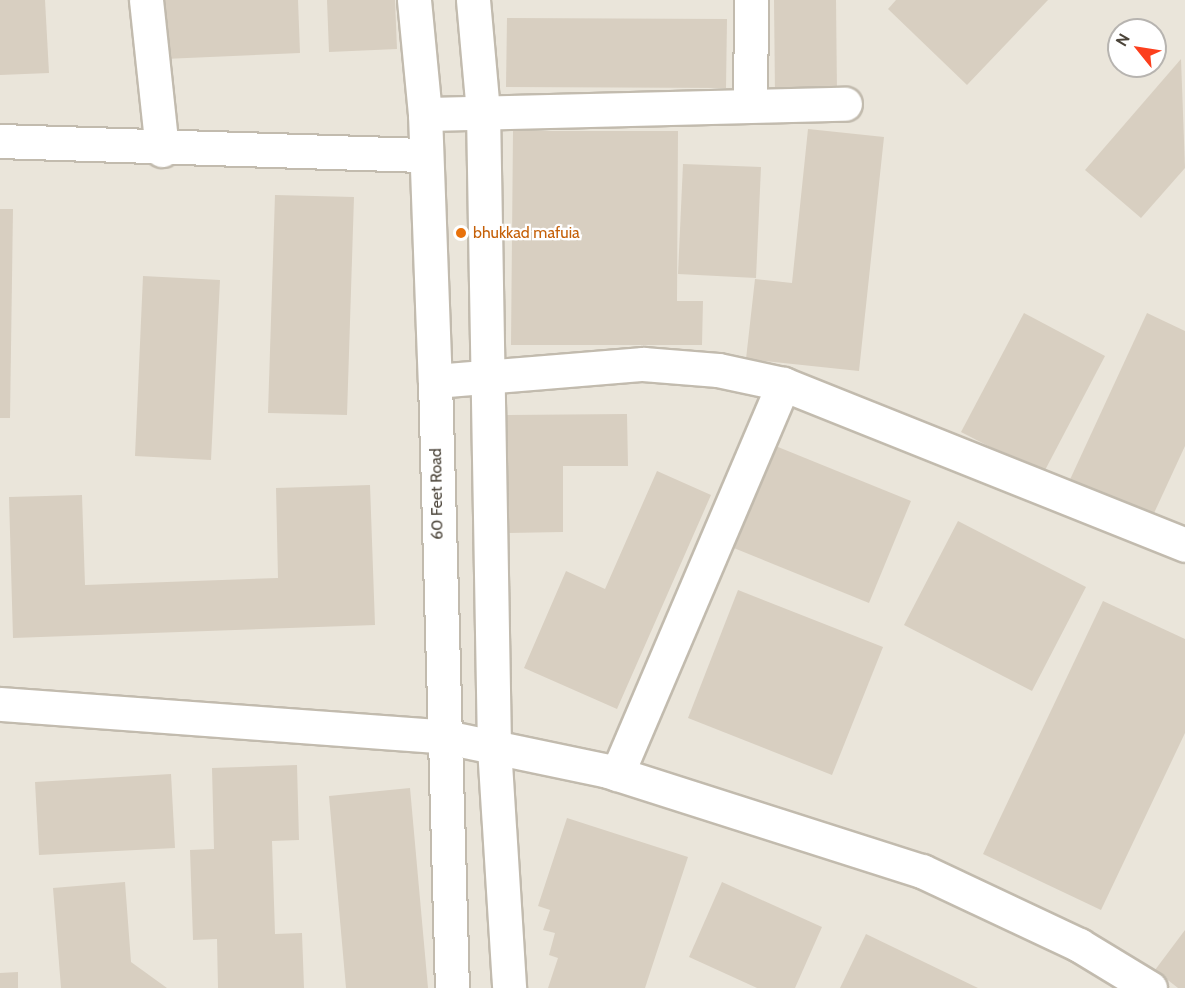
<!DOCTYPE html>
<html>
<head>
<meta charset="utf-8">
<style>
	body { margin:0 }
	#map { position:relative; width:1185px; height:988px; overflow:hidden; background:#f6f3ec; font-family:Cabin,sans-serif }
	div>[style] { position:absolute }
	.residential>* { inset:0; background:#eae5da }
	.building>* { inset:0; background:#d8cfc1 }
	.roads { filter:drop-shadow(2px 0 #c2bbae) drop-shadow(-2px 0 #c2bbae) drop-shadow(0 2px #c2bbae) drop-shadow(0 -2px #c2bbae) }
	.minor>* { height:33px; margin:-16.5px; padding:0 16.5px; transform-origin:16.5px; border-radius:16.5px; background:#fff }
	.dots>* { width:16px; height:16px; translate:-50% -50%; box-sizing:border-box; border:3px solid #fff; border-radius:50% }
	span { translate:-50% -50%; white-space:nowrap; text-align:center; line-height:1.15; -webkit-text-stroke:4.5px #fff; paint-order:stroke }
	.food-label { font-size:16px; color:#c56008 }
	.left { translate:0 -50%; text-align:left }
	.street-label { font-size:16px; color:#4b4439 }
	.north { position:absolute; left:1107px; top:18px; width:60px; height:60px; box-sizing:border-box; background:#fff; border:2px solid #b7b4b0; border-radius:50%; rotate:300deg; font-size:16px; font-weight:700; line-height:24px; text-align:center; color:#4b4439 }
	.north::after { content:''; display:block; margin:auto; width:21px; height:27px; background:#fc3f1d; clip-path:polygon(50% 0,100% 100%,50% 72%,0 100%) }
</style>
</head>
<body>
<div id="map">
	<div class="residential">
		<div style="clip-path:polygon(evenodd,0 0,1185px 0,1185px 988px,0 988px,0 0,1119px 30px,1155px 30px,1155px 66px,1119px 66px,1119px 30px)"></div>
	</div>
	<div class="building">
		<div style="clip-path:polygon(0 0,45px 0,49px 73px,0 75px)"></div>
		<div style="clip-path:polygon(162px 0,298px 0,300px 53px,164px 59px)"></div>
		<div style="clip-path:polygon(327px 0,395px 0,397px 49px,329px 52px)"></div>
		<div style="clip-path:polygon(774px 0,836px 0,837px 94px,775px 94px)"></div>
		<div style="clip-path:polygon(896px 0,1048px 0,967px 85px,888px 9px)"></div>
		<div style="clip-path:polygon(507px 18px,727px 19px,726px 88px,506px 87px)"></div>
		<div style="clip-path:polygon(1181px 59px,1185px 168px,1141px 218px,1085px 170px)"></div>
		<div style="clip-path:polygon(808px 129px,884px 137px,859px 371px,746px 359px,755px 279px,792px 283px)"></div>
		<div style="clip-path:polygon(513px 131px,678px 131px,677px 301px,703px 301px,702px 345px,511px 345px)"></div>
		<div style="clip-path:polygon(683px 164px,761px 167px,756px 278px,678px 274px)"></div>
		<div style="clip-path:polygon(275px 195px,354px 197px,347px 415px,268px 413px)"></div>
		<div style="clip-path:polygon(0 209px,13px 209px,10px 418px,0 418px)"></div>
		<div style="clip-path:polygon(143px 276px,220px 280px,211px 460px,135px 456px)"></div>
		<div style="clip-path:polygon(1024px 313px,1105px 356px,1043px 474px,961px 432px)"></div>
		<div style="clip-path:polygon(1147px 313px,1185px 331px,1185px 446px,1149px 524px,1067px 486px)"></div>
		<div style="clip-path:polygon(627px 414px,628px 466px,563px 466px,563px 532px,508px 533px,507px 415px)"></div>
		<div style="clip-path:polygon(761px 440px,911px 501px,869px 603px,719px 542px)"></div>
		<div style="clip-path:polygon(657px 471px,711px 495px,617px 709px,524px 668px,566px 571px,605px 589px)"></div>
		<div style="clip-path:polygon(370px 485px,375px 625px,13px 638px,9px 497px,82px 495px,85px 585px,278px 578px,276px 488px)"></div>
		<div style="clip-path:polygon(958px 521px,1086px 587px,1032px 691px,904px 625px)"></div>
		<div style="clip-path:polygon(738px 590px,883px 647px,832px 775px,688px 718px)"></div>
		<div style="clip-path:polygon(1103px 601px,1185px 639px,1185px 733px,1101px 910px,983px 854px)"></div>
		<div style="clip-path:polygon(297px 765px,299px 840px,272px 841px,275px 934px,302px 933px,304px 988px,218px 988px,217px 939px,193px 940px,190px 850px,214px 849px,212px 768px)"></div>
		<div style="clip-path:polygon(171px 774px,175px 848px,39px 855px,35px 782px)"></div>
		<div style="clip-path:polygon(410px 788px,428px 988px,346px 988px,329px 796px)"></div>
		<div style="clip-path:polygon(567px 818px,688px 857px,645px 988px,548px 988px,558px 958px,549px 955px,555px 933px,543px 930px,550px 910px,538px 906px)"></div>
		<div style="clip-path:polygon(125px 882px,131px 962px,167px 988px,61px 988px,53px 888px)"></div>
		<div style="clip-path:polygon(722px 882px,822px 927px,795px 988px,757px 988px,689px 957px)"></div>
		<div style="clip-path:polygon(1185px 930px,1185px 988px,1178px 988px,1155px 970px)"></div>
		<div style="clip-path:polygon(866px 934px,978px 988px,840px 988px)"></div>
		<div style="clip-path:polygon(18px 972px,18px 988px,0 988px,0 973px)"></div>
	</div>
	<div class="roads">
		<div class="minor">
			<div style="left:146px;top:0;width:151px;rotate:83.9deg"></div>
			<div style="left:414px;top:0;width:115px;rotate:84.5deg"></div>
			<div style="left:425px;top:114px;width:267px;rotate:87.9deg"></div>
			<div style="left:435px;top:381px;width:607px;rotate:88.4deg"></div>
			<div style="left:473px;top:0;width:111px;rotate:84.9deg"></div>
			<div style="left:483px;top:111px;width:636px;rotate:89.01deg"></div>
			<div style="left:494px;top:747px;width:241px;rotate:86.4deg"></div>
			<div style="left:750px;top:103px;width:103px;rotate:-89.4deg"></div>
			<div style="left:425px;top:114px;width:420px;rotate:-1.4deg"></div>
			<div style="left:0;top:141px;width:425px;rotate:1.9deg"></div>
			<div style="left:435px;top:381px;width:209px;rotate:-4.7deg"></div>
			<div style="left:643px;top:364px;width:75px;rotate:4.6deg"></div>
			<div style="left:718px;top:370px;width:66px;rotate:12.2deg"></div>
			<div style="left:0;top:704px;width:442px;rotate:4.2deg"></div>
			<div style="left:441px;top:736px;width:171px;rotate:11.8deg"></div>
			<div style="left:608px;top:771px;width:330px;rotate:17.7deg"></div>
			<div style="left:922px;top:871px;width:174px;rotate:25.2deg"></div>
			<div style="left:1079px;top:945px;width:83px;rotate:31.2deg"></div>
			<div style="left:617px;top:774px;width:424px;rotate:-66.9deg"></div>
			<div style="left:783px;top:384px;width:433px;rotate:21.8deg"></div>
		</div>
	</div>
	<div class="dots">
		<div style="left:461px;top:233px;background:#e8710a"></div>
	</div>
	<div class="food-label">
		<span class="left" style="left:473px;top:233px">bhukkad mafuia</span>
	</div>
	<div class="street-label">
		<span style="left:437px;top:494px;rotate:-91deg">60 Feet Road</span>
	</div>
	<div class="north">N</div>
</div>
</body>
</html>
